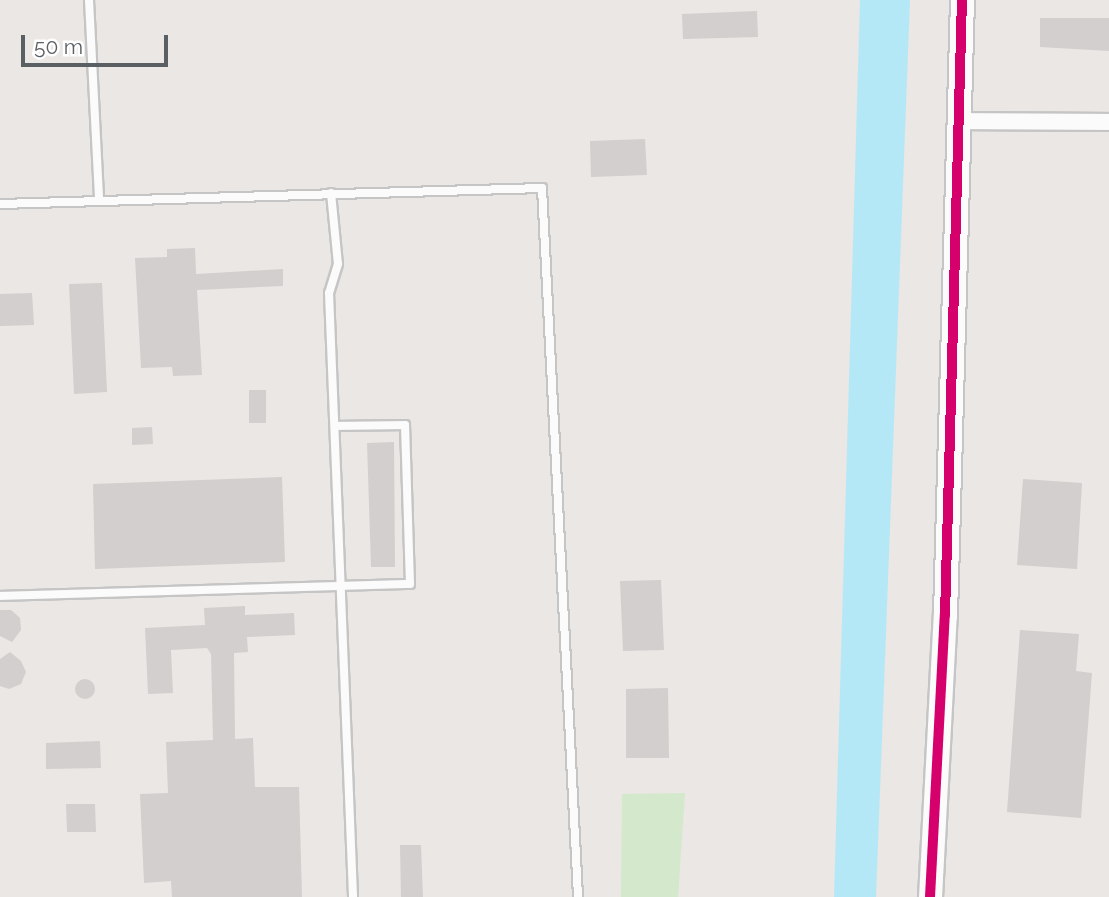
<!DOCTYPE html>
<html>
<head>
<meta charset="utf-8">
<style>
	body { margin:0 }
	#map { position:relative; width:1109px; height:897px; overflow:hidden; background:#eae7e4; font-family:Raleway,sans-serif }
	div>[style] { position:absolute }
	.green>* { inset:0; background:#d4e8cc }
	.water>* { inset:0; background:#b5e8f7 }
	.building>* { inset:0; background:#d2cfce }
	.round { border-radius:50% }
	.roads { filter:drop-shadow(2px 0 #c5c5c5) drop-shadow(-2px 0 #c5c5c5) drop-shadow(0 2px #c5c5c5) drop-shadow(0 -2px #c5c5c5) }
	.lane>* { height:8px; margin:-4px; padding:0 4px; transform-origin:4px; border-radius:4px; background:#fcfbfb }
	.street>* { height:16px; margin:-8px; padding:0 8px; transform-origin:8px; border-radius:8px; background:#fcfbfb }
	.secondary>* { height:23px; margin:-11.5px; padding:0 11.5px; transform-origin:11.5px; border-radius:11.5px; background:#fcfbfb }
	.cycleway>* { height:10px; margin:-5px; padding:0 5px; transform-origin:5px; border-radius:5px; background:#d6006c }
	span { translate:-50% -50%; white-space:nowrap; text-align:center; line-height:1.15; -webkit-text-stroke:6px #fff; paint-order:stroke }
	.scale { position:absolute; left:21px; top:35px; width:147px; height:32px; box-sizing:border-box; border:4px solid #595f63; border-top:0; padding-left:9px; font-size:21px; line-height:24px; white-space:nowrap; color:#595f63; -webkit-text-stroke:5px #fff; paint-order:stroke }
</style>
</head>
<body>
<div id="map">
	<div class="green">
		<div style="clip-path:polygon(685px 793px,678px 897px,621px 897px,622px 794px)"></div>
	</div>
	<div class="water">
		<div style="clip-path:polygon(860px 0,910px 0,876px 897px,834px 897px)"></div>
	</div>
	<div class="building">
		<div style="clip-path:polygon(757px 11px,758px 37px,683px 39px,682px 14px)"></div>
		<div style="clip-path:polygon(1040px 18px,1109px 18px,1109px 51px,1040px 47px)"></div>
		<div style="clip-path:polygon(645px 139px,647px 175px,591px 177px,590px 141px)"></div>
		<div style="clip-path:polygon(195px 248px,196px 274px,283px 269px,283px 286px,197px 290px,202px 375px,173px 376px,172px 367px,141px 368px,135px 258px,167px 257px,167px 249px)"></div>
		<div style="clip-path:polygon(102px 283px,107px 392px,74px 394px,69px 284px)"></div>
		<div style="clip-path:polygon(32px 293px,34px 325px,0 326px,0 294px)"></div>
		<div style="clip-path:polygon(249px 390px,266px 390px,266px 423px,249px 423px)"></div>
		<div style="clip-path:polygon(152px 427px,153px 444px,132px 445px,132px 428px)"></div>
		<div style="clip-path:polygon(394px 442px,395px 567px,371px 567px,367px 443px)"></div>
		<div style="clip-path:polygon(282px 477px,285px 562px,95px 569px,93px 484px)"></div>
		<div style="clip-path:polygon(1023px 479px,1082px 483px,1077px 569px,1017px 565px)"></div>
		<div style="clip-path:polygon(661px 580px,664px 650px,623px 651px,620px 581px)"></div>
		<div style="clip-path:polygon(245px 606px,245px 615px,294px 613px,295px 635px,247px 637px,248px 652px,234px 653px,235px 739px,253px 738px,255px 787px,299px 787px,302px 897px,172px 897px,171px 881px,144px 883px,140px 794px,168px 793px,166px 742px,213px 740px,211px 654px,207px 648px,171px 650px,173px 693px,148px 694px,145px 628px,205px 625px,204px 608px)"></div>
		<div style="clip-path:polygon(0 610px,11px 610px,20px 618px,21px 630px,12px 642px,0 636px)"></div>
		<div style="clip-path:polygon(1020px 630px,1079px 634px,1076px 671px,1092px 673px,1081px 818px,1007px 812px)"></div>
		<div style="clip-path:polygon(10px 652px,21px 661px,26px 672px,21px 684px,9px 689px,0 686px,0 659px)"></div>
		<div class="round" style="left:75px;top:679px;width:20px;height:20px"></div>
		<div style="clip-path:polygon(668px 688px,669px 758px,626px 758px,626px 689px)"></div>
		<div style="clip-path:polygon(100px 741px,101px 768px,46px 769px,46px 743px)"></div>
		<div style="clip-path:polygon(66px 804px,95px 804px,96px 832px,67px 832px)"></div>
		<div style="clip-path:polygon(400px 845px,421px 845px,423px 897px,401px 897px)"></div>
	</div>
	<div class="roads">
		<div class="lane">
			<div style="left:89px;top:0;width:199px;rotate:87.1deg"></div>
			<div style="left:331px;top:193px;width:71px;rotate:84.4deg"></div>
			<div style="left:338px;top:264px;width:30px;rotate:107deg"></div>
			<div style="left:329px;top:293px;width:604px;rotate:87.72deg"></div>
			<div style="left:0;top:204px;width:542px;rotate:-1.69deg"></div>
			<div style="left:542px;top:188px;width:710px;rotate:87.09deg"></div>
			<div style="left:0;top:596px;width:410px;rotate:-1.7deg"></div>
			<div style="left:410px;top:584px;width:159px;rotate:-91.8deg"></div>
			<div style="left:405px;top:425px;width:70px;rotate:179.2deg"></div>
		</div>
		<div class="street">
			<div style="left:957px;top:121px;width:152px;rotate:0.4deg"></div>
		</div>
		<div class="secondary">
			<div style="left:930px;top:897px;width:282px;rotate:-87deg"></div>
			<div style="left:945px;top:615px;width:615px;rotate:-88.42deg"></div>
		</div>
	</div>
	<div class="cycleway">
		<div style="left:930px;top:897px;width:282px;rotate:-87deg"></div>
		<div style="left:945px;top:615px;width:615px;rotate:-88.42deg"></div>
	</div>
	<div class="scale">50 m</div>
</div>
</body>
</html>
